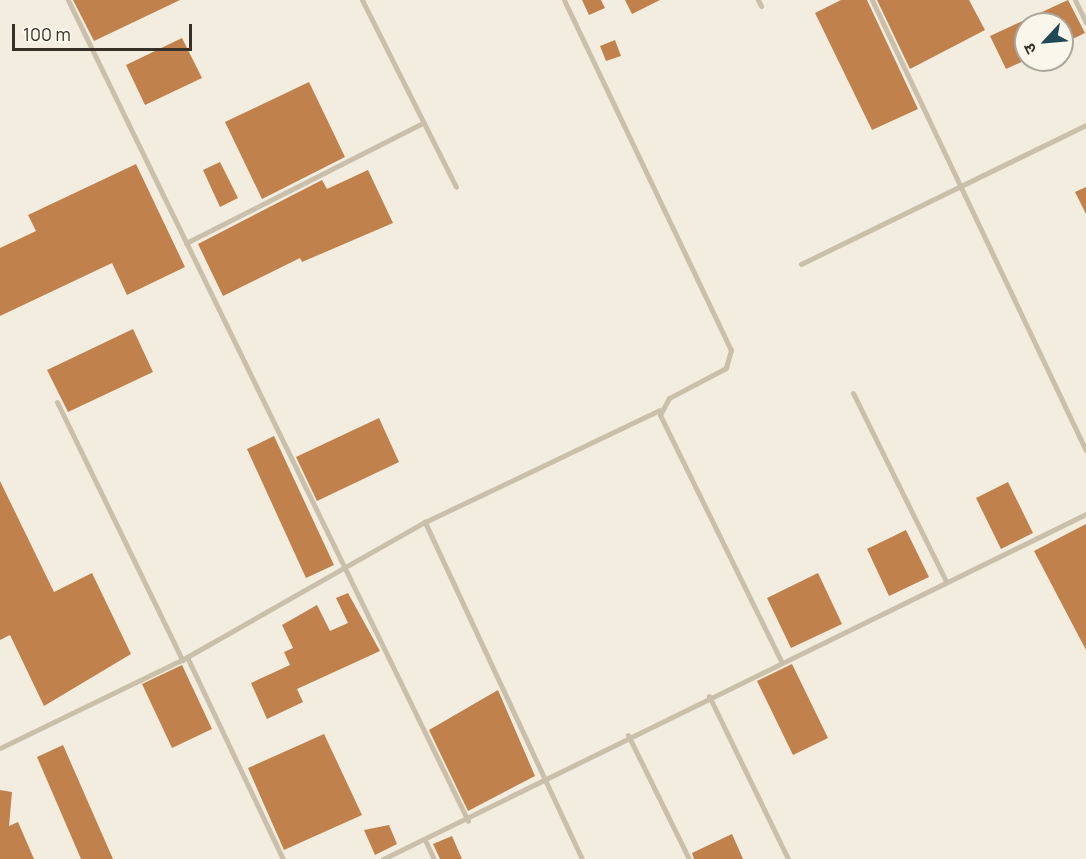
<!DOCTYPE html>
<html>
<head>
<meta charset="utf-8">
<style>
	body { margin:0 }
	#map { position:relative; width:1086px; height:859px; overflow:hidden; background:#f2edde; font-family:Manrope,"Noto Sans Devanagari",sans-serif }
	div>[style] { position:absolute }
	.building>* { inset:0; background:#c1814d }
	.lane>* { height:5px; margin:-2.5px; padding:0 2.5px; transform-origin:2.5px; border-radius:2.5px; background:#cabfaa }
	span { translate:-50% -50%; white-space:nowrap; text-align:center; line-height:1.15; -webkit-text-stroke:4.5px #f9f6eb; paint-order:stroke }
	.north { position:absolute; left:1014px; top:12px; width:60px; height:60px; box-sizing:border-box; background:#f9f6eb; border:2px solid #aba79e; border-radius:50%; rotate:244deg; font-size:16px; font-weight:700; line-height:24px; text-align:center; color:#37312a }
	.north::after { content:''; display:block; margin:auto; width:21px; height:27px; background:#204958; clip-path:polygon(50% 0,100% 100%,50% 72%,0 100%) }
	.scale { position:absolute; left:12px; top:24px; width:180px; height:27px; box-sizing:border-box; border:3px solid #37312a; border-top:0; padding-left:8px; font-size:18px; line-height:21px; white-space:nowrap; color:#37312a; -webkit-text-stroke:4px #f9f6eb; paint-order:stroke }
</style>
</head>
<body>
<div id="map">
	<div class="building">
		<div style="clip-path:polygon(73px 0,180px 0,94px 41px)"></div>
		<div style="clip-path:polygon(582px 0,601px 0,605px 8px,589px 15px)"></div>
		<div style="clip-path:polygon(625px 0,660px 0,632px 14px)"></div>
		<div style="clip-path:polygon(841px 0,867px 0,918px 109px,872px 130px,815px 13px)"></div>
		<div style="clip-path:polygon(877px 0,969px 0,985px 30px,910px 69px)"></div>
		<div style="clip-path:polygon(1068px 0,1085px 33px,1062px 44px,1062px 24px,1026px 24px,1026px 60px,1006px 69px,990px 36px)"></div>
		<div style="clip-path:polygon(182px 38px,202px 78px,145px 105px,126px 65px)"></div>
		<div style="clip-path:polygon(615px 40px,621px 56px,606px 61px,600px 46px)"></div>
		<div style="clip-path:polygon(309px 82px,345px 157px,262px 199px,225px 122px)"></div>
		<div style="clip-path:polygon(220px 162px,238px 198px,220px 207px,203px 170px)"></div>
		<div style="clip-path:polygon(136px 164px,185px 267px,127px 295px,112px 263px,0 316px,0 248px,36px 231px,28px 215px)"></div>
		<div style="clip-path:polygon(368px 170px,393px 223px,302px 262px,300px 258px,223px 296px,198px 244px,322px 180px,327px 189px)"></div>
		<div style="clip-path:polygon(1086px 187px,1086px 214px,1075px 192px)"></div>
		<div style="clip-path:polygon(133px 329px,153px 372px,68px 412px,47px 370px)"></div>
		<div style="clip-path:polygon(379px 418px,399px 462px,317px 501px,296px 457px)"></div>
		<div style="clip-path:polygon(274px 436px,334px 565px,306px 578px,247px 449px)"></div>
		<div style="clip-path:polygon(0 481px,54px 592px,92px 573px,131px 654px,44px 706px,10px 635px,0 640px)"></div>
		<div style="clip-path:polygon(1008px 482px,1033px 533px,1001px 549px,976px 498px)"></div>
		<div style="clip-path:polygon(1086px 524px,1086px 650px,1034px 551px)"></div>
		<div style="clip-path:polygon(906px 530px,929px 577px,889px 596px,867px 549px)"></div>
		<div style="clip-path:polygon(818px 573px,842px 624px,791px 648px,767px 598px)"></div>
		<div style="clip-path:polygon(348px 593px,380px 651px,297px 689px,303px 702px,267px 719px,251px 683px,290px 665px,284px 652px,293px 648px,282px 625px,317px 605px,330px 631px,348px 623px,336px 598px)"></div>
		<div style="clip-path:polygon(792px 664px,828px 738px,793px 755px,757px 681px)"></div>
		<div style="clip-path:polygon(182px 665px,212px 729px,172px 748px,142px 684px)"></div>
		<div style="clip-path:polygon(498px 690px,535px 776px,468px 811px,429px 730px)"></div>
		<div style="clip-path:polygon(324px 734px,362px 815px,284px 850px,248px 768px)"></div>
		<div style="clip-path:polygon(63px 745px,113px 859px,81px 859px,37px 757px)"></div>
		<div style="clip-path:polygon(0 790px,12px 792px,9px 826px,18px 822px,34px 859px,0 859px)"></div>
		<div style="clip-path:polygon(389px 825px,397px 844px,375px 855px,364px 830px)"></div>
		<div style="clip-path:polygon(732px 834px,743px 859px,694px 859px,692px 853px)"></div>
		<div style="clip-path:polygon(452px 836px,462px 859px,440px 859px,433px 844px)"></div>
	</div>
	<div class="lane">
		<div style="left:68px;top:0;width:913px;rotate:64.02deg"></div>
		<div style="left:362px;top:0;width:209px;rotate:63.3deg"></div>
		<div style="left:564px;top:0;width:388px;rotate:64.5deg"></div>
		<div style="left:731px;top:350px;width:19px;rotate:106deg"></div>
		<div style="left:726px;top:368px;width:64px;rotate:152.2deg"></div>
		<div style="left:669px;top:398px;width:19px;rotate:118deg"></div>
		<div style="left:660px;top:415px;width:274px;rotate:63.8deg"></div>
		<div style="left:758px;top:0;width:7px;rotate:63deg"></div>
		<div style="left:872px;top:0;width:498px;rotate:64.6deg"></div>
		<div style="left:1075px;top:0;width:25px;rotate:64deg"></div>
		<div style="left:186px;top:243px;width:266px;rotate:-26.9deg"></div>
		<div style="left:801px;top:264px;width:317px;rotate:-26deg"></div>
		<div style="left:853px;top:393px;width:210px;rotate:63.7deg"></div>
		<div style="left:57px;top:402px;width:287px;rotate:64.1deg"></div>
		<div style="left:187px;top:657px;width:224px;rotate:64.6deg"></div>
		<div style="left:709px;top:696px;width:181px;rotate:64.1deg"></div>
		<div style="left:628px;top:735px;width:138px;rotate:63.8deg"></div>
		<div style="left:0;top:748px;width:208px;rotate:-25.9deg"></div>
		<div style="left:187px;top:657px;width:274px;rotate:-29.6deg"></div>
		<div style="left:425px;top:840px;width:21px;rotate:65deg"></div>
		<div style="left:383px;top:859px;width:783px;rotate:-26.14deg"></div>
		<div style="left:582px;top:859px;width:372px;rotate:-115deg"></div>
		<div style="left:425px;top:522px;width:260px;rotate:-25.5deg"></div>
	</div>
	<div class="north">उ</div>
	<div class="scale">100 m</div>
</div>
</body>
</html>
